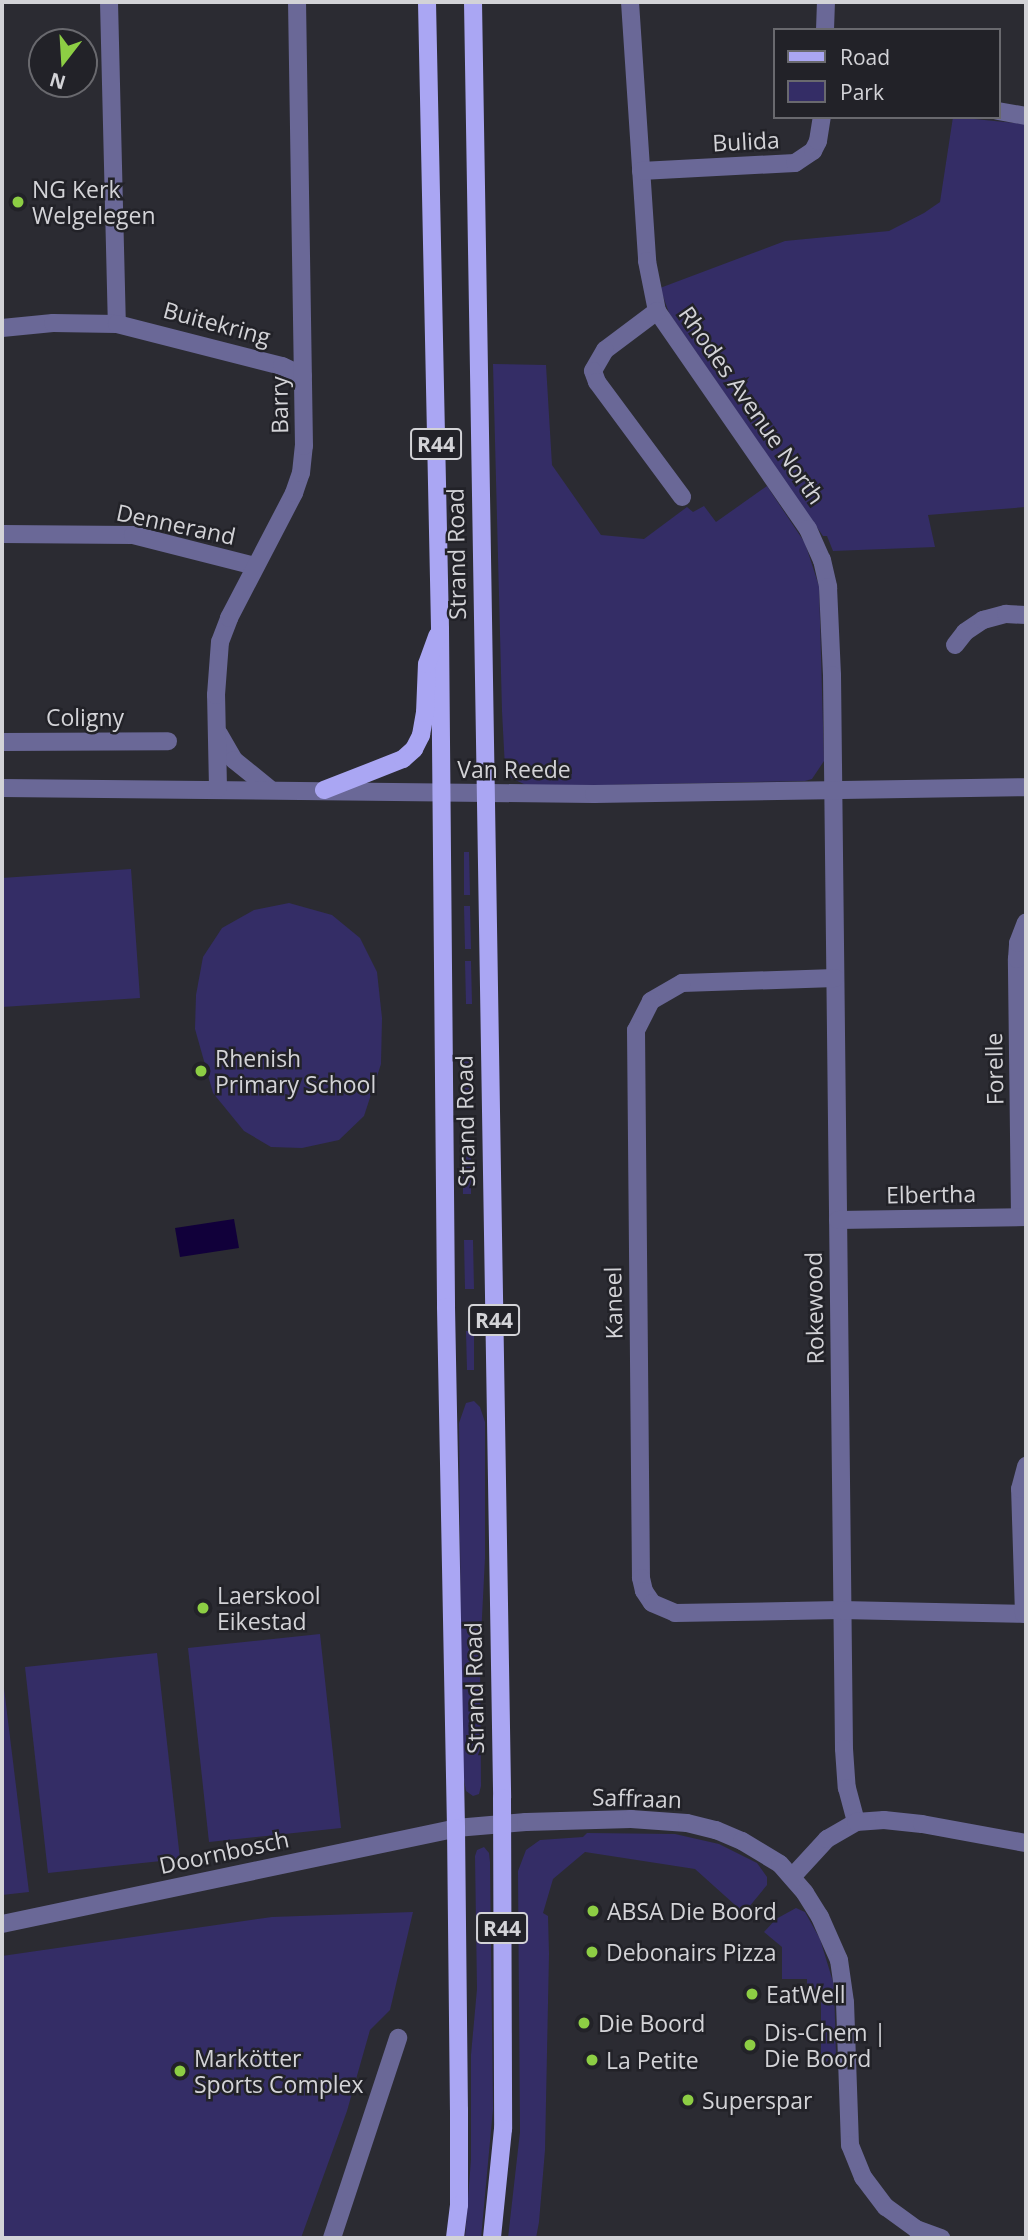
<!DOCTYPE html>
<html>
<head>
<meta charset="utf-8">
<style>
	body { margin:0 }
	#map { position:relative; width:1028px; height:2240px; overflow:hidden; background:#2b2b32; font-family:"Open Sans",sans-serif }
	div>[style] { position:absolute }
	.green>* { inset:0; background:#342d66 }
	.water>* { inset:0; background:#11003a }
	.minor>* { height:18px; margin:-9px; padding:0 9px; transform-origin:9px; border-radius:9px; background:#6a6897 }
	.major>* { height:18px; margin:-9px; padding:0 9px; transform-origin:9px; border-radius:9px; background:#aaa6f3 }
	.dots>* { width:19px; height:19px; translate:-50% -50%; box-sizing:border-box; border:4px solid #222228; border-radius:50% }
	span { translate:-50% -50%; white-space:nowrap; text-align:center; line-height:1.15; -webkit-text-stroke:5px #222228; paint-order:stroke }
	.shield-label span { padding:2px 5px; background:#222228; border:2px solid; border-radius:5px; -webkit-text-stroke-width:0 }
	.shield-label { font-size:21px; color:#d3d3d7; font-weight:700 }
	.street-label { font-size:23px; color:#d3d3d7 }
	.poi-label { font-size:23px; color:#d3d3d7 }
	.left { translate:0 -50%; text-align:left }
	.frame { position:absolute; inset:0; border:4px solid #d3d3d7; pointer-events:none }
	.legend { position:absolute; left:773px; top:28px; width:228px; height:91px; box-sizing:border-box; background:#222228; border:2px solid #69696e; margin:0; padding:9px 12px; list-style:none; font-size:21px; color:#d3d3d7 }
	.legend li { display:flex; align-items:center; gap:14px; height:35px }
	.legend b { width:35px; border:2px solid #69696e }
	.north { position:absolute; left:28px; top:28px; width:70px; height:70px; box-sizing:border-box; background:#222228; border:2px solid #69696e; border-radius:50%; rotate:197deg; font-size:19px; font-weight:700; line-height:28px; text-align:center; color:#d3d3d7 }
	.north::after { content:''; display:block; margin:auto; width:24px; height:32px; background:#8dce44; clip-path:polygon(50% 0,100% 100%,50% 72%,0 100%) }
</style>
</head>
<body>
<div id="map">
	<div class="green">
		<div style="clip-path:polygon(953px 117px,1026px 124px,1026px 507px,928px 515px,935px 547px,833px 551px,827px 536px,823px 536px,669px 313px,660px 288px,785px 241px,889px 231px,924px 213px,940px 202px)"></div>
		<div style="clip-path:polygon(493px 364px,546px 365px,552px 465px,601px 535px,644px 539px,687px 507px,693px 512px,704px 506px,716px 522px,767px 486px,805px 543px,819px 586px,824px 761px,812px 779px,805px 781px,559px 786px,526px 785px,511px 778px,505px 768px,502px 711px)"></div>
		<div style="clip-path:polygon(464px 852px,469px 852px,470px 895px,464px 895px)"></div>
		<div style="clip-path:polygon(131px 869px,140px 998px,2px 1007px,2px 878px)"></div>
		<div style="clip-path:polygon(289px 903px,332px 915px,360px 938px,377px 972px,382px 1018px,381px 1064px,364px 1116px,339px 1140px,302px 1148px,271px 1147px,244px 1131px,213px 1093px,195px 1029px,196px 995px,203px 957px,222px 928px,254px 910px)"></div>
		<div style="clip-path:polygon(464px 906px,470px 906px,471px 949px,465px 949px)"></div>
		<div style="clip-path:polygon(465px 961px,471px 961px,472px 1004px,466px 1004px)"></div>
		<div style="clip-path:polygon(461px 1055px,469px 1055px,470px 1103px,462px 1103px)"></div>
		<div style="clip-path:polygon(463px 1144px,471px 1144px,471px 1194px,463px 1194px)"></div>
		<div style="clip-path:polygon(464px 1240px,473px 1240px,474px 1289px,465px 1289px)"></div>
		<div style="clip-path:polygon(466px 1331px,474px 1331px,474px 1370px,467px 1370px)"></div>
		<div style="clip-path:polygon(474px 1401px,480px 1407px,485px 1422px,485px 1558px,480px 1656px,481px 1786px,479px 1794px,473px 1796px,466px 1791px,462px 1768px,459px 1423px,466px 1403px)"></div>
		<div style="clip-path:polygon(320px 1634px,341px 1828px,209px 1842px,188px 1648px)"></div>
		<div style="clip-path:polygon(157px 1653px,180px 1859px,48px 1873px,25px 1667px)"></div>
		<div style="clip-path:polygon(2px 1672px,29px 1892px,2px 1895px)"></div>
		<div style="clip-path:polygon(587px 1833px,675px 1834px,719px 1844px,757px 1863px,767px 1877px,767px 1885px,744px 1913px,695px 1869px,585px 1852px,553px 1879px,543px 1913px,548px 1916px,549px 1954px,545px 2150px,539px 2222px,536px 2238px,508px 2238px,520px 2132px,518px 1871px,526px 1850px,540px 1840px,583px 1837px)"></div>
		<div style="clip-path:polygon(484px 1847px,489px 1853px,490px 1862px,493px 2109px,481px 2238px,465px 2238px,471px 2159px,471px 2055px,477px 1989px,475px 1856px,477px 1850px)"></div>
		<div style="clip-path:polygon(796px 1908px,805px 1912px,820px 1939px,834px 1985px,836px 2055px,821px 2066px,821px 1991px,807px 1991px,807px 1979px,782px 1979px,782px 1947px,764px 1932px,776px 1919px)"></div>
		<div style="clip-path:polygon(413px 1912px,390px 2010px,370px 2030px,347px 2111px,301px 2238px,2px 2238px,2px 1956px,272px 1917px)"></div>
	</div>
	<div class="water">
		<div style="clip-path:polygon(234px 1219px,239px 1248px,180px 1257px,175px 1228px)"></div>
	</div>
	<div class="minor">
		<div style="left:109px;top:2px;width:322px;rotate:88.6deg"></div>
		<div style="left:630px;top:2px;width:260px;rotate:86.2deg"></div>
		<div style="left:647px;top:261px;width:51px;rotate:78.7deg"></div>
		<div style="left:657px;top:311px;width:265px;rotate:55.3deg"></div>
		<div style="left:808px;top:529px;width:34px;rotate:66deg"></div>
		<div style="left:822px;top:560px;width:28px;rotate:77deg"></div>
		<div style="left:828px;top:587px;width:88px;rotate:87.4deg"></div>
		<div style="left:832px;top:675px;width:1074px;rotate:89.36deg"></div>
		<div style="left:844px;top:1749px;width:39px;rotate:86deg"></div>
		<div style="left:847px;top:1788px;width:35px;rotate:75deg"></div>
		<div style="left:825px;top:30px;width:28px;rotate:-88deg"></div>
		<div style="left:998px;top:111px;width:28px;rotate:10deg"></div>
		<div style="left:641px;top:171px;width:154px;rotate:-3deg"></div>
		<div style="left:795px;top:163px;width:22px;rotate:-34deg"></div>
		<div style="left:813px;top:151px;width:11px;rotate:-63deg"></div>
		<div style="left:818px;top:141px;width:24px;rotate:-81deg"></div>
		<div style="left:657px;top:311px;width:65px;rotate:143.1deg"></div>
		<div style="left:605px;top:350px;width:24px;rotate:120deg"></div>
		<div style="left:593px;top:371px;width:12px;rotate:70deg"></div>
		<div style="left:597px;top:382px;width:143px;rotate:53.5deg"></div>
		<div style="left:2px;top:328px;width:51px;rotate:-5.6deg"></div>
		<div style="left:53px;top:323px;width:64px;rotate:0.9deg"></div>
		<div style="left:117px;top:324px;width:170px;rotate:14.3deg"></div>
		<div style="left:282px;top:366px;width:23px;rotate:25deg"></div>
		<div style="left:2px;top:534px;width:131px;rotate:0.4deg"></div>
		<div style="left:133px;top:535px;width:126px;rotate:14.3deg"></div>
		<div style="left:955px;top:645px;width:16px;rotate:-52deg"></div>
		<div style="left:965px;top:632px;width:22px;rotate:-34deg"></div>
		<div style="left:983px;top:620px;width:24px;rotate:-15deg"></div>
		<div style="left:1006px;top:614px;width:20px;rotate:3deg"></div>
		<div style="left:219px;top:734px;width:30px;rotate:60deg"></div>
		<div style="left:234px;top:760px;width:46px;rotate:38.9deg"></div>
		<div style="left:2px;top:742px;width:166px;rotate:-0.3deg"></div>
		<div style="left:2px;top:788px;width:592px;rotate:0.58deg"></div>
		<div style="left:594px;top:794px;width:432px;rotate:-0.9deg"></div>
		<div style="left:218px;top:788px;width:93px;rotate:-91.2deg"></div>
		<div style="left:216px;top:695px;width:53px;rotate:-85.7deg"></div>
		<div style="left:220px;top:642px;width:26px;rotate:-69deg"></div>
		<div style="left:229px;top:618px;width:141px;rotate:-62.5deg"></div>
		<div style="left:294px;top:493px;width:21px;rotate:-71deg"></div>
		<div style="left:301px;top:473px;width:27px;rotate:-84deg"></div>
		<div style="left:304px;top:446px;width:444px;rotate:-90.9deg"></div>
		<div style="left:835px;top:978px;width:153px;rotate:178.1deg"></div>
		<div style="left:682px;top:983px;width:36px;rotate:150deg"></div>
		<div style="left:651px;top:1001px;width:33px;rotate:117deg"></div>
		<div style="left:636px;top:1030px;width:548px;rotate:89.48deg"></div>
		<div style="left:641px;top:1578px;width:13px;rotate:77deg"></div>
		<div style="left:644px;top:1591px;width:14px;rotate:56deg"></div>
		<div style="left:652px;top:1603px;width:25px;rotate:23deg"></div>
		<div style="left:675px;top:1613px;width:166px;rotate:-1deg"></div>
		<div style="left:841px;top:1610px;width:185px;rotate:1.2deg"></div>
		<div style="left:1020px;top:1217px;width:258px;rotate:-90.7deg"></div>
		<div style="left:1017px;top:959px;width:16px;rotate:-86deg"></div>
		<div style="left:1018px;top:943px;width:22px;rotate:-69deg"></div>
		<div style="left:838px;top:1220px;width:188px;rotate:-0.9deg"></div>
		<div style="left:1024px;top:1614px;width:125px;rotate:-91.8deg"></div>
		<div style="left:1020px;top:1489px;width:24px;rotate:-75deg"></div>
		<div style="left:792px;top:1877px;width:52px;rotate:-47.4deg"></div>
		<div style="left:827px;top:1839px;width:34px;rotate:-30deg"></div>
		<div style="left:856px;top:1822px;width:28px;rotate:-4deg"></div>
		<div style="left:884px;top:1820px;width:38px;rotate:6deg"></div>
		<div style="left:922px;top:1824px;width:106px;rotate:10.4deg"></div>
		<div style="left:2px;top:1924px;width:464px;rotate:-11.9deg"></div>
		<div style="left:456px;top:1828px;width:70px;rotate:-4.9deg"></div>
		<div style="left:526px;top:1822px;width:105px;rotate:-1.6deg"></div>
		<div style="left:631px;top:1819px;width:56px;rotate:4.1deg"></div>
		<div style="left:687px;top:1823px;width:30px;rotate:14deg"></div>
		<div style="left:716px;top:1830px;width:28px;rotate:23deg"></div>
		<div style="left:742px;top:1841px;width:44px;rotate:31.2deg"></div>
		<div style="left:780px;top:1864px;width:38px;rotate:49deg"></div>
		<div style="left:805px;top:1893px;width:28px;rotate:58deg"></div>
		<div style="left:820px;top:1917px;width:47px;rotate:66.2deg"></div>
		<div style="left:839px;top:1960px;width:42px;rotate:81.9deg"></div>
		<div style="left:845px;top:2002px;width:143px;rotate:88deg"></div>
		<div style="left:850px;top:2145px;width:35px;rotate:68deg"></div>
		<div style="left:863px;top:2177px;width:38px;rotate:53deg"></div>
		<div style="left:886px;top:2207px;width:37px;rotate:36deg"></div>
		<div style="left:916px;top:2229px;width:27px;rotate:20deg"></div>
		<div style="left:332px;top:2238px;width:211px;rotate:-71.7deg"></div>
	</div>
	<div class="major">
		<div style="left:427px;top:2px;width:627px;rotate:88.81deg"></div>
		<div style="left:440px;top:629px;width:678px;rotate:89.49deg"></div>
		<div style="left:446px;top:1307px;width:521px;rotate:88.9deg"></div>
		<div style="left:456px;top:1828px;width:282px;rotate:89.4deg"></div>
		<div style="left:459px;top:2110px;width:95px;rotate:90deg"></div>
		<div style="left:459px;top:2205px;width:33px;rotate:97deg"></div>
		<div style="left:473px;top:2px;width:1796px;rotate:89.07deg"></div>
		<div style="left:502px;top:1798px;width:331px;rotate:89.8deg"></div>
		<div style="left:503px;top:2129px;width:110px;rotate:95.8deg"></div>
		<div style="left:324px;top:790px;width:85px;rotate:-21.4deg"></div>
		<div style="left:403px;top:759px;width:15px;rotate:-42deg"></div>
		<div style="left:414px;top:749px;width:16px;rotate:-63deg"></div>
		<div style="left:421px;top:735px;width:22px;rotate:-80deg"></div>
		<div style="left:425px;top:713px;width:49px;rotate:-87.7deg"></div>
		<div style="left:427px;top:664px;width:30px;rotate:-70deg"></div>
	</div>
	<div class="dots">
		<div style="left:18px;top:202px;background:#8dce44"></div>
		<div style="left:201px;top:1071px;background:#8dce44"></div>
		<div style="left:203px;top:1608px;background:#8dce44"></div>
		<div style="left:593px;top:1911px;background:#8dce44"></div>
		<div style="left:592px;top:1952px;background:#8dce44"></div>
		<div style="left:752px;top:1994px;background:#8dce44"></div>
		<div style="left:584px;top:2023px;background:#8dce44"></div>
		<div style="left:750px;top:2045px;background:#8dce44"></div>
		<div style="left:592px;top:2060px;background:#8dce44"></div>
		<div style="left:180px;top:2071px;background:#8dce44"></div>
		<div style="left:688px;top:2100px;background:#8dce44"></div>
	</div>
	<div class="shield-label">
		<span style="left:436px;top:444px">R44</span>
		<span style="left:494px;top:1320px">R44</span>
		<span style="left:502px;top:1928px">R44</span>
	</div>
	<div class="street-label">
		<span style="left:746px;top:141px;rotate:-3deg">Bulida</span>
		<span style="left:217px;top:323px;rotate:15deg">Buitekring</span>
		<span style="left:279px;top:405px;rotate:-91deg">Barry</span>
		<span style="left:752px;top:405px;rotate:55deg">Rhodes Avenue North</span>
		<span style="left:176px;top:524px;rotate:12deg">Dennerand</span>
		<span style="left:456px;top:554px;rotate:-91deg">Strand Road</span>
		<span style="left:85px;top:717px">Coligny</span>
		<span style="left:514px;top:769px">Van Reede</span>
		<span style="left:994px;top:1069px;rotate:-91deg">Forelle</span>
		<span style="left:465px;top:1121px;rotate:-91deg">Strand Road</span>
		<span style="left:931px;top:1194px;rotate:-1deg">Elbertha</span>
		<span style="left:613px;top:1303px;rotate:-91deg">Kaneel</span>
		<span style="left:814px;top:1308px;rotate:-91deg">Rokewood</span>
		<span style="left:474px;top:1688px;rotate:-91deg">Strand Road</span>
		<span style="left:637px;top:1798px;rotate:2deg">Saffraan</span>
		<span style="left:224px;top:1852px;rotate:-12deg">Doornbosch</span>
	</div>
	<div class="poi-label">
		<span class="left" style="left:32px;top:202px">NG Kerk<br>Welgelegen</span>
		<span class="left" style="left:215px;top:1071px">Rhenish<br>Primary School</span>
		<span class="left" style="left:217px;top:1608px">Laerskool<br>Eikestad</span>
		<span class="left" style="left:607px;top:1911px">ABSA Die Boord</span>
		<span class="left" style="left:606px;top:1952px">Debonairs Pizza</span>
		<span class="left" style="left:766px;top:1994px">EatWell</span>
		<span class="left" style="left:598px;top:2023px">Die Boord</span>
		<span class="left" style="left:764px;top:2045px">Dis-Chem |<br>Die Boord</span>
		<span class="left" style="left:194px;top:2071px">Markötter<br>Sports Complex</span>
		<span class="left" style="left:606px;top:2060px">La Petite</span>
		<span class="left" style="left:702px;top:2100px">Superspar</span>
	</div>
	<div class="frame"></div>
	<ul class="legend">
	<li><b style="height:9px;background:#aaa6f3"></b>Road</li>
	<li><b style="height:19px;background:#342d66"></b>Park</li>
	</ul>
	<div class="north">N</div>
</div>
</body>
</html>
